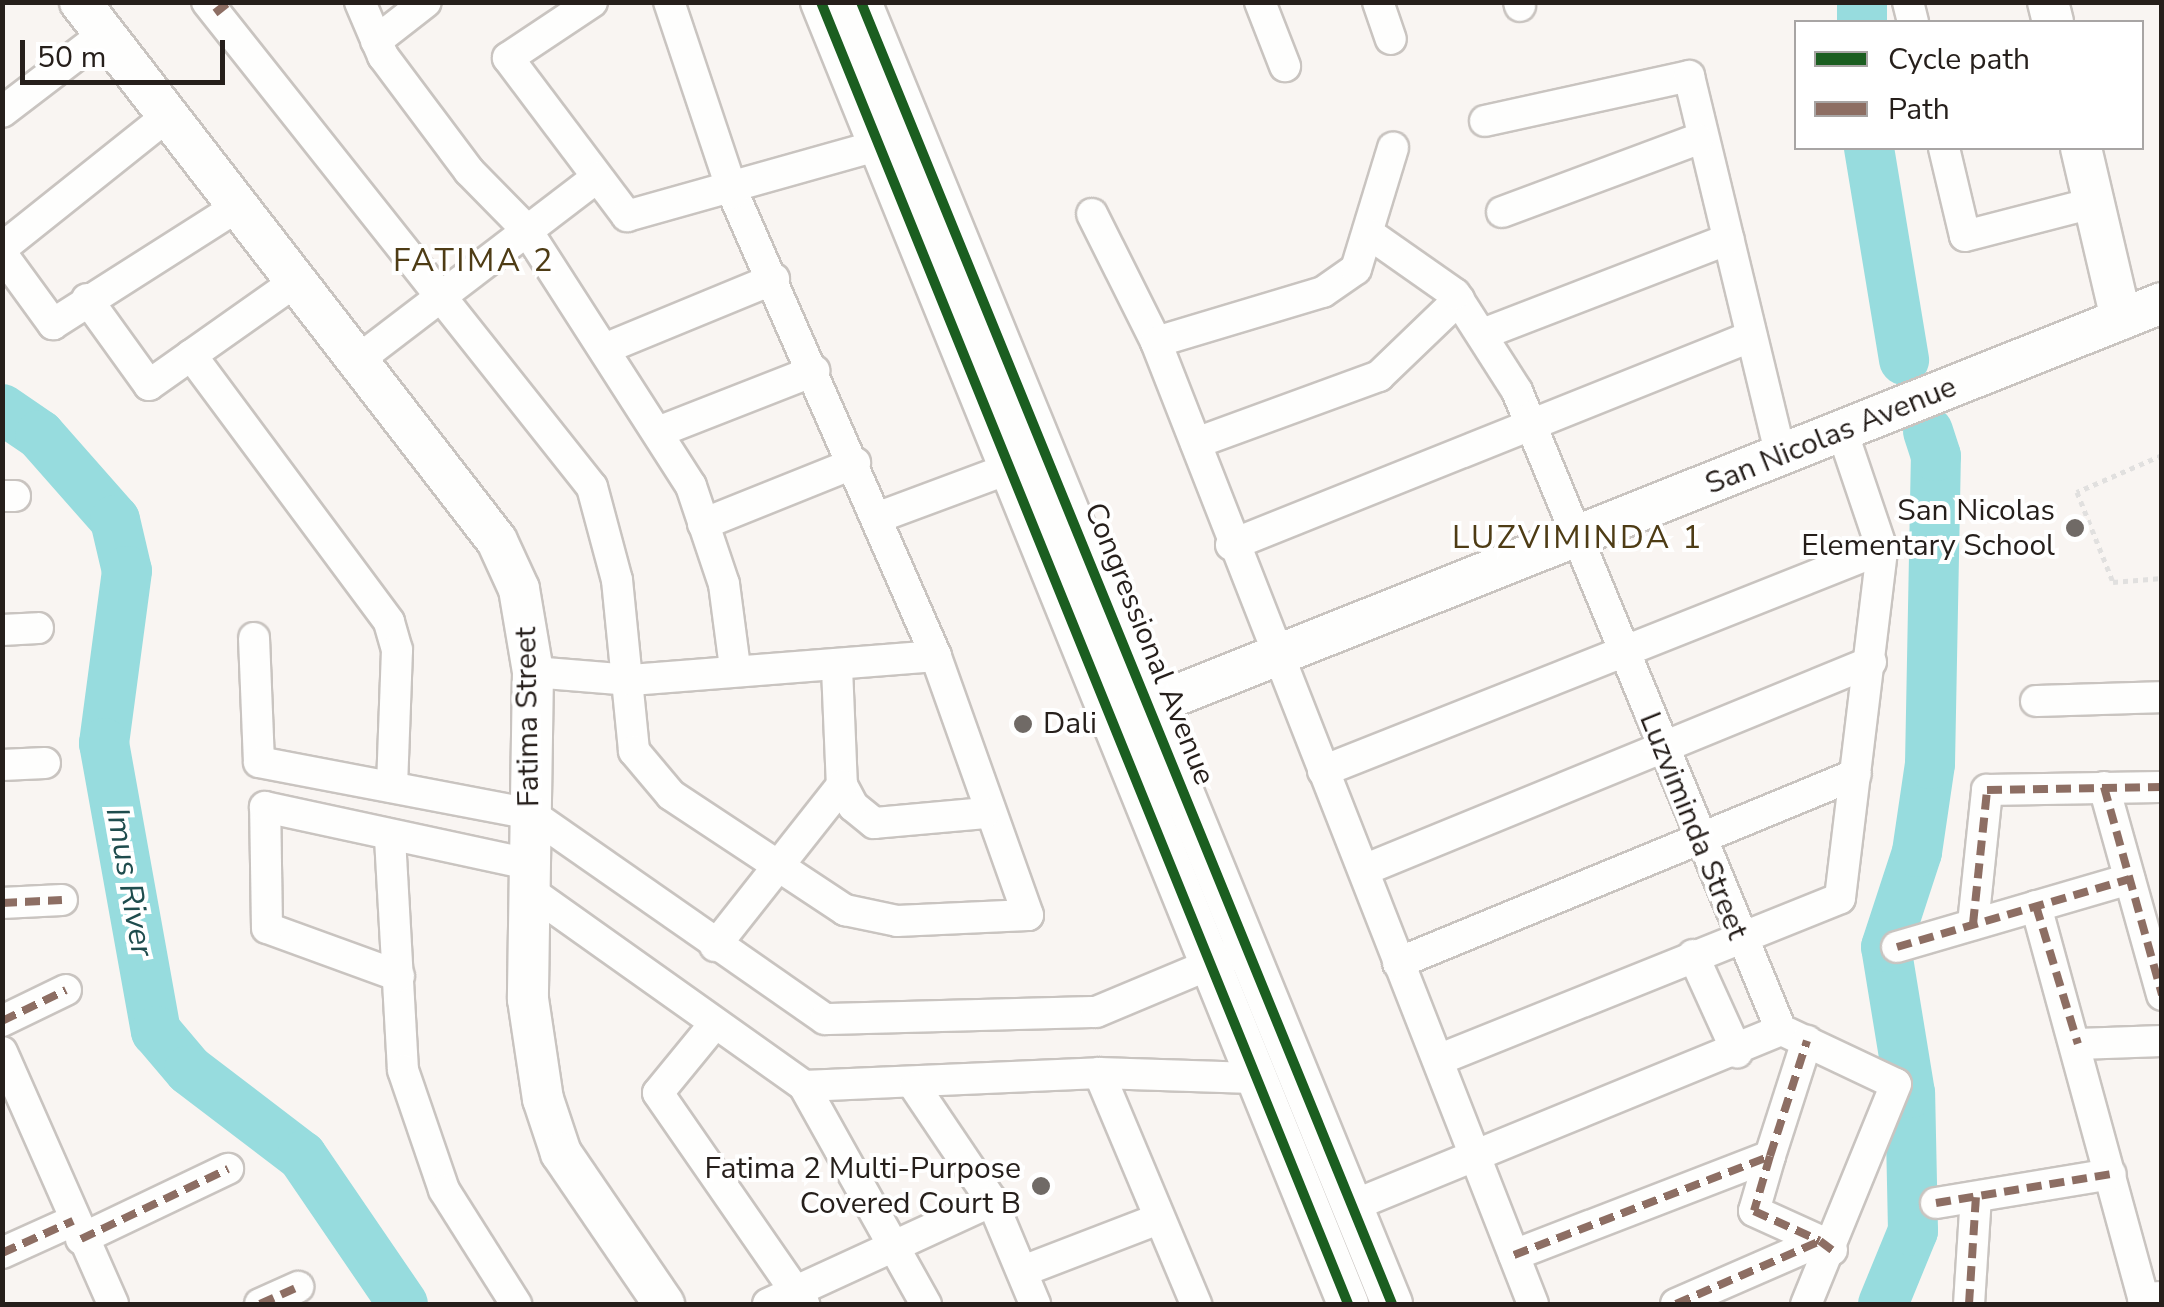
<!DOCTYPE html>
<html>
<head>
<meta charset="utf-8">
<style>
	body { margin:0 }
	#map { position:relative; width:2164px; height:1307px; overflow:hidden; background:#f9f5f2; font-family:"Nunito Sans",sans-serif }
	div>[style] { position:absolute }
	.river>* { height:50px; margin:-25px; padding:0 25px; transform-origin:25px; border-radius:25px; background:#97dcde }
	.path>* { height:5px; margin-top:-2.5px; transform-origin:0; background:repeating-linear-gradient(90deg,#e1e0df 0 5px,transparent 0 10px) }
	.roads { filter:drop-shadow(2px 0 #c9c4c0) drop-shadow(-2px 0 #c9c4c0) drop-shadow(0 2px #c9c4c0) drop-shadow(0 -2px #c9c4c0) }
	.street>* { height:30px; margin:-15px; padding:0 15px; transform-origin:15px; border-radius:15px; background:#fefefd }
	.secondary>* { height:40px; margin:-20px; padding:0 20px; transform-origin:20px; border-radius:20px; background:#fefefd }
	.quiet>* { height:8px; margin-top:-4px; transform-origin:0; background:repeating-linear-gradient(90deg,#8d6e63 0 15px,transparent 0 23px) }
	.cycleway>* { height:10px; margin:-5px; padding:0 5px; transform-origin:5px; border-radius:5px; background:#1b5e20 }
	.dots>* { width:28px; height:28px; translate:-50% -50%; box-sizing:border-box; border:5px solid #fff; border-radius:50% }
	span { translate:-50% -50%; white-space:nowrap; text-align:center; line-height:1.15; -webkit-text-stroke:8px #fff; paint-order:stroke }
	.street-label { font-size:30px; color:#261f1b }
	.poi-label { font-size:30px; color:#261f1b }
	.right { translate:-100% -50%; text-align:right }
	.left { translate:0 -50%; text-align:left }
	.neighbourhood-label { font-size:32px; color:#4e3c15; letter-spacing:2.5px }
	.water-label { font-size:32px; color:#1e4c4d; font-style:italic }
	.frame { position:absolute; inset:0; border:5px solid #261f1b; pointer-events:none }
	.legend { position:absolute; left:1794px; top:20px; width:350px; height:130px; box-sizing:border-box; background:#fff; border:2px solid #a8a5a4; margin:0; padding:12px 18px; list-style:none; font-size:30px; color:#261f1b }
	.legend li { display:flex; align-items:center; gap:20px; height:50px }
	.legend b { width:50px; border:2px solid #a8a5a4 }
	.scale { position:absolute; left:20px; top:40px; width:205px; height:45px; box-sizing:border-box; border:5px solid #261f1b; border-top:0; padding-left:12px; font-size:30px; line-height:35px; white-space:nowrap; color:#261f1b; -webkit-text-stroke:8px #fff; paint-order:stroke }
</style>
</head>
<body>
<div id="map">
	<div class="river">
		<div style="left:1862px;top:2px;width:20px;rotate:90deg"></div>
		<div style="left:1869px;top:148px;width:215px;rotate:80.6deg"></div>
		<div style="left:2px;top:409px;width:46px;rotate:34.4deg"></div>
		<div style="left:40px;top:435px;width:113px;rotate:48.6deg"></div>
		<div style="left:115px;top:520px;width:52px;rotate:76.8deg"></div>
		<div style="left:127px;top:571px;width:174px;rotate:97.6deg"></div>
		<div style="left:104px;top:743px;width:293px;rotate:79.8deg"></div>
		<div style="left:156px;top:1031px;width:51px;rotate:49.8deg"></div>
		<div style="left:189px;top:1070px;width:142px;rotate:37.3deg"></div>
		<div style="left:302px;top:1156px;width:179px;rotate:55.7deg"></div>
		<div style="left:1883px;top:1304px;width:79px;rotate:-67.7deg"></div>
		<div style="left:1913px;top:1231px;width:138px;rotate:-91.2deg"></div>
		<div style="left:1910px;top:1093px;width:148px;rotate:-99.3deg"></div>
		<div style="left:1886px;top:947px;width:100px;rotate:-71.9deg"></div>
		<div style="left:1917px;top:852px;width:89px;rotate:-81.6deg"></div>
		<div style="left:1930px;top:764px;width:308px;rotate:-88.9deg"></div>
		<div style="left:1936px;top:456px;width:26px;rotate:-108deg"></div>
	</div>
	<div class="path">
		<div style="left:2162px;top:455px;width:93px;rotate:156.5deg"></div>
		<div style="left:2077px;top:492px;width:97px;rotate:68.2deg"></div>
		<div style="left:2113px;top:582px;width:49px;rotate:-4.7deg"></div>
	</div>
	<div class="roads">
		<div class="street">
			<div style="left:207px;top:2px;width:619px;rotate:51.56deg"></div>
			<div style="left:592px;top:487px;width:96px;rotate:75deg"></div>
			<div style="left:617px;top:580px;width:172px;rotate:84.3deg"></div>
			<div style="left:634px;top:751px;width:57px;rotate:49.9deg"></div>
			<div style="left:671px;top:795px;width:209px;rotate:33.5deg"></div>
			<div style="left:845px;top:910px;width:53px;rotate:11.9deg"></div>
			<div style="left:897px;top:921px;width:131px;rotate:-2.6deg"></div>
			<div style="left:1028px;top:915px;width:275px;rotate:-109.6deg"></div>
			<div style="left:936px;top:656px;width:506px;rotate:-113.67deg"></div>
			<div style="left:733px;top:193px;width:201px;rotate:-108.5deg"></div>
			<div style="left:360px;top:2px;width:59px;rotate:66.9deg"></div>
			<div style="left:383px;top:56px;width:144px;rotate:53.2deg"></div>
			<div style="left:469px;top:171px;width:81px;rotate:45.5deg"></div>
			<div style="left:526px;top:229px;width:305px;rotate:57.3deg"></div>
			<div style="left:691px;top:486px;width:103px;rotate:71.4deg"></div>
			<div style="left:724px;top:584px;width:84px;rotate:82.5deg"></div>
			<div style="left:592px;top:2px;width:101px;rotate:146.3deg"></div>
			<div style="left:508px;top:58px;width:198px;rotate:53deg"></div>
			<div style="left:627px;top:216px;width:263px;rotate:-15.7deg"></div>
			<div style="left:1260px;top:2px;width:69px;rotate:68.7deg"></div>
			<div style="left:1378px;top:2px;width:39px;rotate:71deg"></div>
			<div style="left:1519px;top:2px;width:4px;rotate:76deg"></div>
			<div style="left:1908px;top:2px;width:21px;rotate:76deg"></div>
			<div style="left:376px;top:41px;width:63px;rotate:-38deg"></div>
			<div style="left:2px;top:112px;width:128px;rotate:-37.4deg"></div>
			<div style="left:1485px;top:121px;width:209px;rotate:-12.4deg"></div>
			<div style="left:1689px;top:76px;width:391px;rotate:76.4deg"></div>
			<div style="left:1944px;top:148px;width:90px;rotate:76.6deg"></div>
			<div style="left:1965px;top:236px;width:132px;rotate:-14.5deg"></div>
			<div style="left:1502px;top:212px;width:209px;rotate:-20.4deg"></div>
			<div style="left:1092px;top:214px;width:143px;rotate:63.4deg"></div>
			<div style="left:1156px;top:342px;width:1033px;rotate:68.6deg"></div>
			<div style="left:2px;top:248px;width:210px;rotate:-38.6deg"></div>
			<div style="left:2px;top:254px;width:87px;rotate:53.9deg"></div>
			<div style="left:53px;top:324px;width:219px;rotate:-32.5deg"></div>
			<div style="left:87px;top:299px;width:106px;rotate:54.2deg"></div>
			<div style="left:149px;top:385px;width:182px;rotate:-35.2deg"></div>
			<div style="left:1485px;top:333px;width:261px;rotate:-21.1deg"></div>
			<div style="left:1156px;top:342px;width:174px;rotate:-16.7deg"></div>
			<div style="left:1323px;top:292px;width:40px;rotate:-34.9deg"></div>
			<div style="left:1356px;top:269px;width:127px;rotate:-73deg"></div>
			<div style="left:604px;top:349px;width:184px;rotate:-22.4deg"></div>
			<div style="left:191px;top:355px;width:332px;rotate:53.4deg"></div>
			<div style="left:389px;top:622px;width:29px;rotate:74deg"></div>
			<div style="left:397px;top:650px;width:137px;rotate:92.1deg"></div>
			<div style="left:358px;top:360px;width:301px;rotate:-37.4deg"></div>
			<div style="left:658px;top:432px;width:168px;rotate:-21.4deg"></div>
			<div style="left:1196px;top:443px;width:195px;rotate:-20.1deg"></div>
			<div style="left:1379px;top:376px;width:111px;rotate:-43.9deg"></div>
			<div style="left:2px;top:496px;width:13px"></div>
			<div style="left:879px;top:517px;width:138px;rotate:-20.4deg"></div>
			<div style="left:703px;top:524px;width:164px;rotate:-21.9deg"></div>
			<div style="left:1231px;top:545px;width:559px;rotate:-21.84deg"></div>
			<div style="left:2px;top:630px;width:36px;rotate:-3deg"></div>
			<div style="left:254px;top:638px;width:124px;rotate:87.7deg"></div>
			<div style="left:259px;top:762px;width:277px;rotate:10.8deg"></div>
			<div style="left:531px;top:814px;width:358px;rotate:34.9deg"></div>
			<div style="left:825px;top:1019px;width:271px;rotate:-1.5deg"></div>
			<div style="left:1096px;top:1012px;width:145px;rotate:-22.7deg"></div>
			<div style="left:837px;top:668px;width:117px;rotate:87.6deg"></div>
			<div style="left:842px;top:785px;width:24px;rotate:62deg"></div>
			<div style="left:853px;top:806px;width:27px;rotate:39deg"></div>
			<div style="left:874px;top:823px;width:111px;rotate:-5.1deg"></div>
			<div style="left:533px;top:672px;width:98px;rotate:4.7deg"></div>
			<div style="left:631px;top:680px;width:306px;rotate:-4.5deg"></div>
			<div style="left:2036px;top:701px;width:126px;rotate:-1.8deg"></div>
			<div style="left:2px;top:765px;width:43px;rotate:-2.7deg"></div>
			<div style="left:1323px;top:771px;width:601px;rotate:-21.66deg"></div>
			<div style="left:2104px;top:787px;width:216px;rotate:74.4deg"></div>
			<div style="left:390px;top:838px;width:232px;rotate:86.8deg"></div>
			<div style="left:403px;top:1070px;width:127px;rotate:71.1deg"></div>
			<div style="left:444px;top:1190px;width:135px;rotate:57.7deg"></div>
			<div style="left:1364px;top:870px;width:548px;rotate:-22.31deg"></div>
			<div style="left:530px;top:891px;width:336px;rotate:35.4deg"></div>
			<div style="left:804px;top:1086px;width:250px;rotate:60.8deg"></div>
			<div style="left:2px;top:903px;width:60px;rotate:-2.9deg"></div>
			<div style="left:2036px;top:906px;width:406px;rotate:74.7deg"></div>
			<div style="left:2143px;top:1298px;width:19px;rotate:-3deg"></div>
			<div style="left:1973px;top:924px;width:135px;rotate:-84deg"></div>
			<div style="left:1987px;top:790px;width:175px;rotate:-1deg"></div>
			<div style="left:715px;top:946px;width:205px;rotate:-51.7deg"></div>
			<div style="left:1897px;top:947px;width:242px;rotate:-16.3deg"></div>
			<div style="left:1693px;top:955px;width:107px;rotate:65.6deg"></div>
			<div style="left:1398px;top:963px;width:495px;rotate:-22.4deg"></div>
			<div style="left:399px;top:976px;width:140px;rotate:-160deg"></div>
			<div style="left:267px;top:928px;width:121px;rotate:-90.9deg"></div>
			<div style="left:265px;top:807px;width:269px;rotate:12.2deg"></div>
			<div style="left:2px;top:1021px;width:71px;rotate:-25.8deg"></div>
			<div style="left:712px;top:1027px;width:85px;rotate:129.3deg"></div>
			<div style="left:658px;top:1093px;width:257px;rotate:55.3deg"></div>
			<div style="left:1788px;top:1033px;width:119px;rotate:25.3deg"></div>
			<div style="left:1896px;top:1084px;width:238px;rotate:112.2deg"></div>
			<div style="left:2078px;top:1044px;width:84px;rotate:-2deg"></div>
			<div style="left:2px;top:1052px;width:275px;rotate:66.2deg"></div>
			<div style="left:1438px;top:1060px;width:433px;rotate:-21.9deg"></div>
			<div style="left:1840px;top:898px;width:352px;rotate:-83.1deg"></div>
			<div style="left:1882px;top:549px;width:125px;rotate:-108.7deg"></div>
			<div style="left:1099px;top:1073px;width:251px;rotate:67.2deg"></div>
			<div style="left:804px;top:1086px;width:295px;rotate:-2.5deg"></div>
			<div style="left:1099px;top:1073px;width:154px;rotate:1.9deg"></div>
			<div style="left:915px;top:1087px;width:138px;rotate:56deg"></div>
			<div style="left:992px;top:1201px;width:112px;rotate:67.3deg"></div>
			<div style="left:1770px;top:1156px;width:57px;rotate:106.2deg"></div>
			<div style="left:1754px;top:1211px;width:72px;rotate:24.4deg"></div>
			<div style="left:1936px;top:1203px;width:177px;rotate:-9.4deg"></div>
			<div style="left:1352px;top:1206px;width:464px;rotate:-22.3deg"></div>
			<div style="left:1781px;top:1030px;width:691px;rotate:-112.45deg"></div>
			<div style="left:1517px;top:391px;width:115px;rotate:-122.6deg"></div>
			<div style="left:1455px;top:294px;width:103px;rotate:-144.9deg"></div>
			<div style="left:81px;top:1239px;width:163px;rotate:-25.5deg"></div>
			<div style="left:2px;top:1253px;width:78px;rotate:-24.3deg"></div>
			<div style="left:1514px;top:1255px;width:274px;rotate:-21.1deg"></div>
			<div style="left:1770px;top:1156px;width:121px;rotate:-72.2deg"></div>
			<div style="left:1023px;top:1271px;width:142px;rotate:-21deg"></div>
			<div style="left:260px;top:1304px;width:42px;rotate:-24.1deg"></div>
			<div style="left:768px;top:1304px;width:247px;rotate:-24.7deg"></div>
			<div style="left:1676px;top:1304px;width:157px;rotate:-23.6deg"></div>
			<div style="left:1820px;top:1241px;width:15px;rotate:37deg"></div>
			<div style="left:1969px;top:1304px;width:107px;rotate:-86.3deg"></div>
		</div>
		<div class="secondary">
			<div style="left:80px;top:2px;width:681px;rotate:52.27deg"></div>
			<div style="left:497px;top:541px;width:53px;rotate:65.4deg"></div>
			<div style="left:519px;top:589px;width:84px;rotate:80.4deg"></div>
			<div style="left:533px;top:672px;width:327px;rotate:90.9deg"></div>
			<div style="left:528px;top:999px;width:101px;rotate:81.5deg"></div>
			<div style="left:543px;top:1099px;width:57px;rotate:71.6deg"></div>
			<div style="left:561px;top:1153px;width:183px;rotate:55.7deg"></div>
			<div style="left:821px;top:2px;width:1405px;rotate:67.96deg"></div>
			<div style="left:861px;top:2px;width:1406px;rotate:67.81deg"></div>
			<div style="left:2048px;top:2px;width:21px;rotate:76deg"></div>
			<div style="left:2081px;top:148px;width:176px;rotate:76.8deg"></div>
			<div style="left:1127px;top:715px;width:1114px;rotate:-21.71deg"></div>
		</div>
	</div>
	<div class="quiet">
		<div style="left:215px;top:13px;width:18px;rotate:-38deg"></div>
		<div style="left:2104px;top:787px;width:216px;rotate:74.4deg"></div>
		<div style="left:2px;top:903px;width:60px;rotate:-2.9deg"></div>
		<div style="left:2036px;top:906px;width:144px;rotate:73.1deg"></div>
		<div style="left:1973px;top:924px;width:135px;rotate:-84deg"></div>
		<div style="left:1987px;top:790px;width:175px;rotate:-1deg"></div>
		<div style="left:1897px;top:947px;width:242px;rotate:-16.3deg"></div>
		<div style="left:2px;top:1021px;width:71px;rotate:-25.8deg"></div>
		<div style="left:1770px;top:1156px;width:57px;rotate:106.2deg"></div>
		<div style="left:1754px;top:1211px;width:72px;rotate:24.4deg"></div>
		<div style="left:1936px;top:1203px;width:177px;rotate:-9.4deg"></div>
		<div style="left:81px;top:1239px;width:163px;rotate:-25.5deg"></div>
		<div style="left:2px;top:1253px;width:78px;rotate:-24.3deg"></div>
		<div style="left:1514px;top:1255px;width:274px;rotate:-21.1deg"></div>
		<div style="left:1770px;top:1156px;width:121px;rotate:-72.2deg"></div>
		<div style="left:260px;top:1304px;width:42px;rotate:-24.1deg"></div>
		<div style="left:1676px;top:1304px;width:157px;rotate:-23.6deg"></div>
		<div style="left:1820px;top:1241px;width:15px;rotate:37deg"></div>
		<div style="left:1969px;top:1304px;width:107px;rotate:-86.3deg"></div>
	</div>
	<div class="cycleway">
		<div style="left:821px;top:2px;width:1405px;rotate:67.96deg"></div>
		<div style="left:861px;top:2px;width:1406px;rotate:67.81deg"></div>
	</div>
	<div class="dots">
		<div style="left:2075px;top:528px;background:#706a66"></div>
		<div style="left:1023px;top:724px;background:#706a66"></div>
		<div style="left:1041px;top:1186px;background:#706a66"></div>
	</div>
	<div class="street-label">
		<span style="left:1831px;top:436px;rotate:-22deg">San Nicolas Avenue</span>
		<span style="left:1149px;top:644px;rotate:68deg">Congressional Avenue</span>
		<span style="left:528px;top:717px;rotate:-91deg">Fatima Street</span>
		<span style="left:1693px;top:826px;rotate:68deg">Luzviminda Street</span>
	</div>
	<div class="poi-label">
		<span class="right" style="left:2055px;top:528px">San Nicolas<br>Elementary School</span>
		<span class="left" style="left:1043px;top:724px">Dali</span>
		<span class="right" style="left:1021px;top:1186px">Fatima 2 Multi-Purpose<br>Covered Court B</span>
	</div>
	<div class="neighbourhood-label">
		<span style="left:474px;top:261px">FATIMA 2</span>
		<span style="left:1578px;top:538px">LUZVIMINDA 1</span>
	</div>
	<div class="water-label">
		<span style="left:129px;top:882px;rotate:80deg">Imus River</span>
	</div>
	<div class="frame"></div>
	<ul class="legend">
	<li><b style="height:12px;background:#1b5e20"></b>Cycle path</li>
	<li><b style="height:12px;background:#8d6e63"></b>Path</li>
	</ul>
	<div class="scale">50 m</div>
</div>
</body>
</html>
